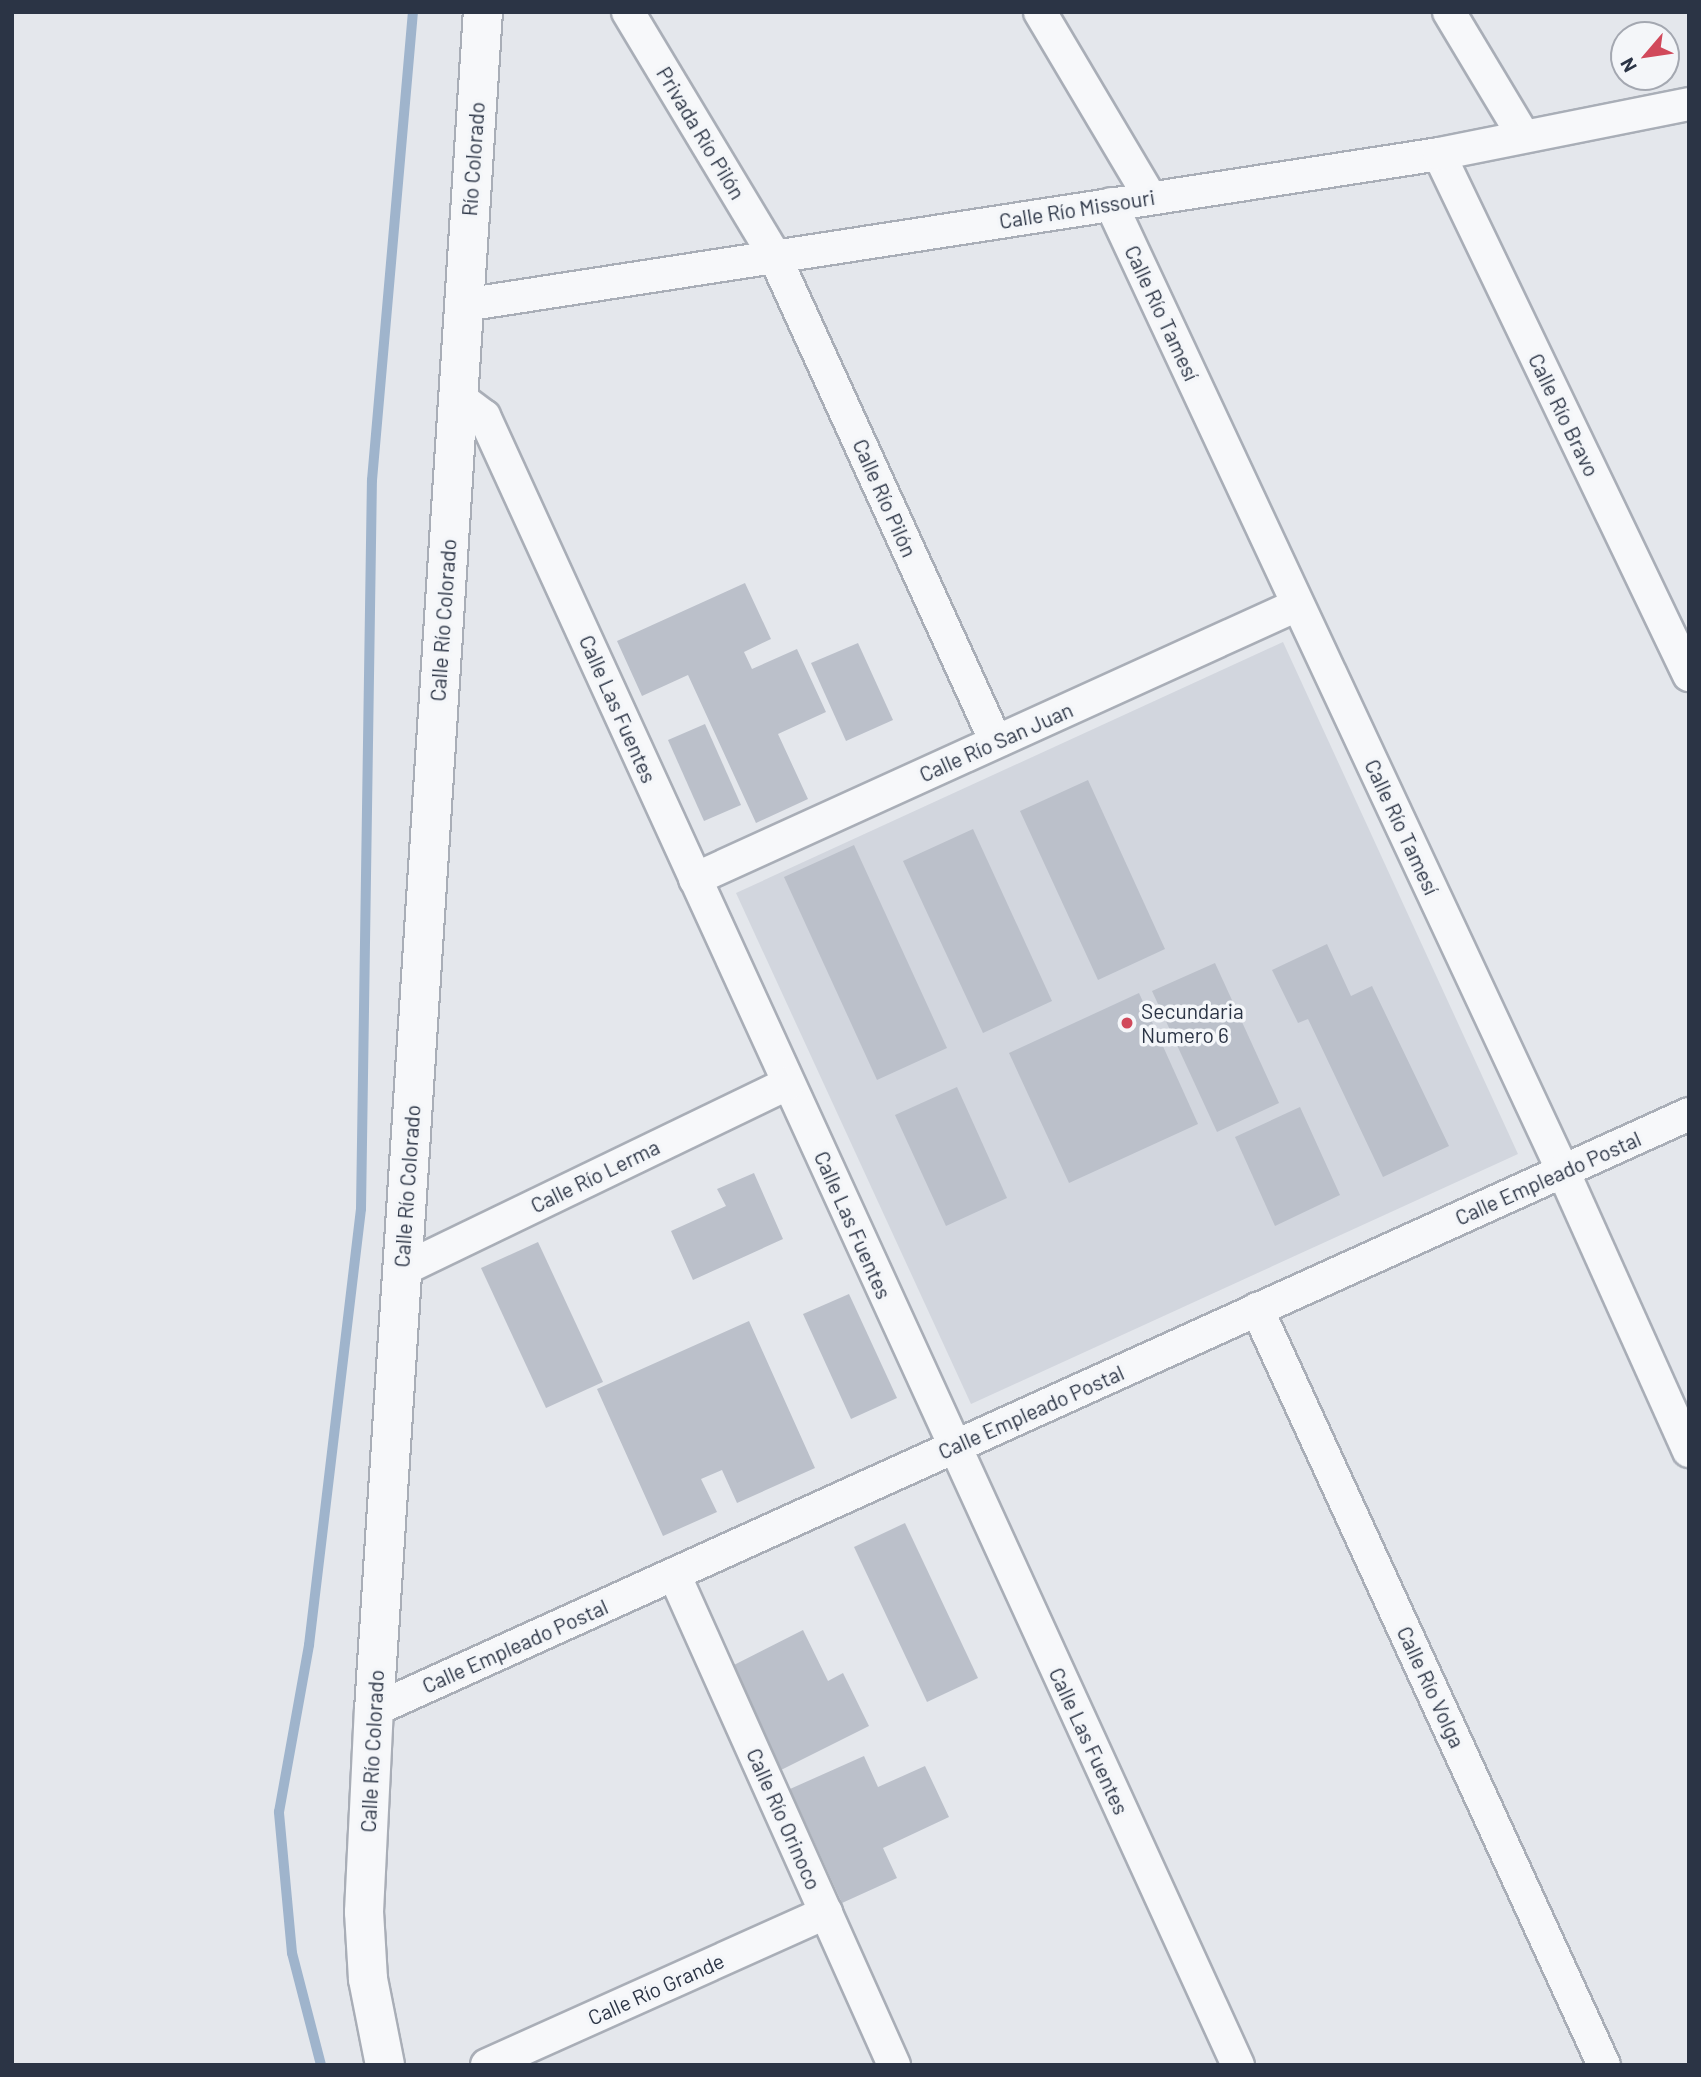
<!DOCTYPE html>
<html>
<head>
<meta charset="utf-8">
<style>
	body { margin:0 }
	#map { position:relative; width:1701px; height:2077px; overflow:hidden; background:#e4e7ec; font-family:Barlow,sans-serif }
	div>[style] { position:absolute }
	.built>* { inset:0; background:#d2d6de }
	.stream>* { height:10px; margin:-5px; padding:0 5px; transform-origin:5px; border-radius:5px; background:#9fb4cc }
	.building>* { inset:0; background:#bbc0ca }
	.roads { filter:drop-shadow(2px 0 #a9aeb7) drop-shadow(-2px 0 #a9aeb7) drop-shadow(0 2px #a9aeb7) drop-shadow(0 -2px #a9aeb7) }
	.minor>* { height:32px; margin:-16px; padding:0 16px; transform-origin:16px; border-radius:16px; background:#f7f8fa }
	.tertiary>* { height:38px; margin:-19px; padding:0 19px; transform-origin:19px; border-radius:19px; background:#f7f8fa }
	.dots>* { width:19px; height:19px; translate:-50% -50%; box-sizing:border-box; border:4px solid #f4f6f9; border-radius:50% }
	span { translate:-50% -50%; white-space:nowrap; text-align:center; line-height:1.15; -webkit-text-stroke:7px #f4f6f9; paint-order:stroke }
	.street-label { font-size:21px; color:#2b3445 }
	.poi-label { font-size:21px; color:#2b3445 }
	.left { translate:0 -50%; text-align:left }
	.frame { position:absolute; inset:0; border:14px solid #2b3445; pointer-events:none }
	.north { position:absolute; left:1610px; top:21px; width:70px; height:70px; box-sizing:border-box; background:#f4f6f9; border:2px solid #a4a8b1; border-radius:50%; rotate:241deg; font-size:19px; font-weight:700; line-height:28px; text-align:center; color:#2b3445 }
	.north::after { content:''; display:block; margin:auto; width:24px; height:32px; background:#d1495b; clip-path:polygon(50% 0,100% 100%,50% 72%,0 100%) }
</style>
</head>
<body>
<div id="map">
	<div class="built">
		<div style="clip-path:polygon(1283px 642px,1518px 1154px,971px 1404px,736px 893px)"></div>
	</div>
	<div class="stream">
		<div style="left:321px;top:2065px;width:116px;rotate:-104.5deg"></div>
		<div style="left:292px;top:1953px;width:142px;rotate:-95.3deg"></div>
		<div style="left:279px;top:1812px;width:170px;rotate:-79.8deg"></div>
		<div style="left:309px;top:1645px;width:439px;rotate:-83.2deg"></div>
		<div style="left:361px;top:1209px;width:729px;rotate:-89.14deg"></div>
		<div style="left:372px;top:480px;width:470px;rotate:-85deg"></div>
	</div>
	<div class="building">
		<div style="clip-path:polygon(745px 583px,771px 639px,744px 652px,752px 669px,797px 649px,826px 712px,778px 734px,808px 799px,756px 823px,688px 675px,642px 696px,617px 641px)"></div>
		<div style="clip-path:polygon(858px 643px,893px 720px,846px 741px,811px 663px)"></div>
		<div style="clip-path:polygon(705px 724px,741px 805px,704px 821px,668px 740px)"></div>
		<div style="clip-path:polygon(1088px 780px,1165px 949px,1098px 980px,1020px 811px)"></div>
		<div style="clip-path:polygon(973px 829px,1052px 1001px,983px 1033px,903px 861px)"></div>
		<div style="clip-path:polygon(854px 845px,947px 1048px,877px 1080px,784px 877px)"></div>
		<div style="clip-path:polygon(1327px 944px,1351px 996px,1372px 986px,1449px 1146px,1383px 1177px,1308px 1019px,1298px 1023px,1272px 970px)"></div>
		<div style="clip-path:polygon(1215px 963px,1279px 1103px,1217px 1132px,1152px 991px)"></div>
		<div style="clip-path:polygon(1139px 993px,1198px 1124px,1069px 1183px,1009px 1053px)"></div>
		<div style="clip-path:polygon(957px 1087px,1007px 1198px,946px 1226px,895px 1115px)"></div>
		<div style="clip-path:polygon(1300px 1107px,1340px 1195px,1275px 1226px,1235px 1137px)"></div>
		<div style="clip-path:polygon(754px 1173px,783px 1239px,693px 1280px,671px 1231px,726px 1206px,717px 1189px)"></div>
		<div style="clip-path:polygon(538px 1242px,603px 1382px,546px 1408px,481px 1268px)"></div>
		<div style="clip-path:polygon(849px 1294px,897px 1398px,851px 1419px,803px 1314px)"></div>
		<div style="clip-path:polygon(749px 1321px,815px 1468px,737px 1503px,722px 1470px,701px 1479px,717px 1512px,663px 1536px,597px 1389px)"></div>
		<div style="clip-path:polygon(905px 1523px,978px 1678px,927px 1702px,854px 1547px)"></div>
		<div style="clip-path:polygon(803px 1630px,828px 1681px,843px 1673px,869px 1726px,781px 1770px,730px 1667px)"></div>
		<div style="clip-path:polygon(864px 1756px,878px 1787px,925px 1766px,949px 1817px,883px 1848px,897px 1878px,842px 1903px,790px 1789px)"></div>
	</div>
	<div class="roads">
		<div class="minor">
			<div style="left:628px;top:12px;width:283px;rotate:59deg"></div>
			<div style="left:774px;top:255px;width:535px;rotate:65.49deg"></div>
			<div style="left:1040px;top:12px;width:215px;rotate:59.3deg"></div>
			<div style="left:1449px;top:12px;width:144px;rotate:59deg"></div>
			<div style="left:1439px;top:154px;width:578px;rotate:64.37deg"></div>
			<div style="left:1111px;top:204px;width:1067px;rotate:64.95deg"></div>
			<div style="left:1563px;top:1171px;width:307px;rotate:65.8deg"></div>
			<div style="left:464px;top:305px;width:987px;rotate:-8.8deg"></div>
			<div style="left:1439px;top:154px;width:255px;rotate:-11.3deg"></div>
			<div style="left:457px;top:396px;width:34px;rotate:37deg"></div>
			<div style="left:484px;top:416px;width:1813px;rotate:65.43deg"></div>
			<div style="left:695px;top:879px;width:661px;rotate:-24.47deg"></div>
			<div style="left:402px;top:1270px;width:429px;rotate:-25.8deg"></div>
			<div style="left:1257px;top:1309px;width:832px;rotate:65.35deg"></div>
			<div style="left:674px;top:1574px;width:538px;rotate:65.86deg"></div>
			<div style="left:374px;top:1710px;width:1444px;rotate:-24.38deg"></div>
			<div style="left:487px;top:2065px;width:372px;rotate:-24.2deg"></div>
		</div>
		<div class="tertiary">
			<div style="left:385px;top:2065px;width:88px;rotate:-101.2deg"></div>
			<div style="left:368px;top:1979px;width:67px;rotate:-93.4deg"></div>
			<div style="left:364px;top:1912px;width:202px;rotate:-87.2deg"></div>
			<div style="left:374px;top:1710px;width:1701px;rotate:-86.33deg"></div>
		</div>
	</div>
	<div class="dots">
		<div style="left:1127px;top:1023px;background:#d1495b"></div>
	</div>
	<div class="street-label">
		<span style="left:701px;top:133px;rotate:59deg">Privada Río Pilón</span>
		<span style="left:473px;top:159px;rotate:-86deg">Río Colorado</span>
		<span style="left:1077px;top:209px;rotate:-9deg">Calle Río Missouri</span>
		<span style="left:1162px;top:313px;rotate:65deg">Calle Río Tamesí</span>
		<span style="left:1564px;top:415px;rotate:64deg">Calle Río Bravo</span>
		<span style="left:885px;top:498px;rotate:66deg">Calle Río Pilón</span>
		<span style="left:443px;top:620px;rotate:-86deg">Calle Río Colorado</span>
		<span style="left:618px;top:709px;rotate:66deg">Calle Las Fuentes</span>
		<span style="left:996px;top:742px;rotate:-24deg">Calle Río San Juan</span>
		<span style="left:1402px;top:827px;rotate:65deg">Calle Río Tamesí</span>
		<span style="left:595px;top:1176px;rotate:-26deg">Calle Río Lerma</span>
		<span style="left:1548px;top:1178px;rotate:-24deg">Calle Empleado Postal</span>
		<span style="left:407px;top:1186px;rotate:-86deg">Calle Río Colorado</span>
		<span style="left:853px;top:1225px;rotate:66deg">Calle Las Fuentes</span>
		<span style="left:1031px;top:1412px;rotate:-24deg">Calle Empleado Postal</span>
		<span style="left:515px;top:1646px;rotate:-24deg">Calle Empleado Postal</span>
		<span style="left:1431px;top:1687px;rotate:65deg">Calle Río Volga</span>
		<span style="left:1089px;top:1741px;rotate:65deg">Calle Las Fuentes</span>
		<span style="left:372px;top:1751px;rotate:-87deg">Calle Río Colorado</span>
		<span style="left:784px;top:1819px;rotate:66deg">Calle Río Orinoco</span>
		<span style="left:656px;top:1989px;rotate:-24deg">Calle Río Grande</span>
	</div>
	<div class="poi-label">
		<span class="left" style="left:1141px;top:1023px">Secundaria<br>Numero 6</span>
	</div>
	<div class="frame"></div>
	<div class="north">N</div>
</div>
</body>
</html>
